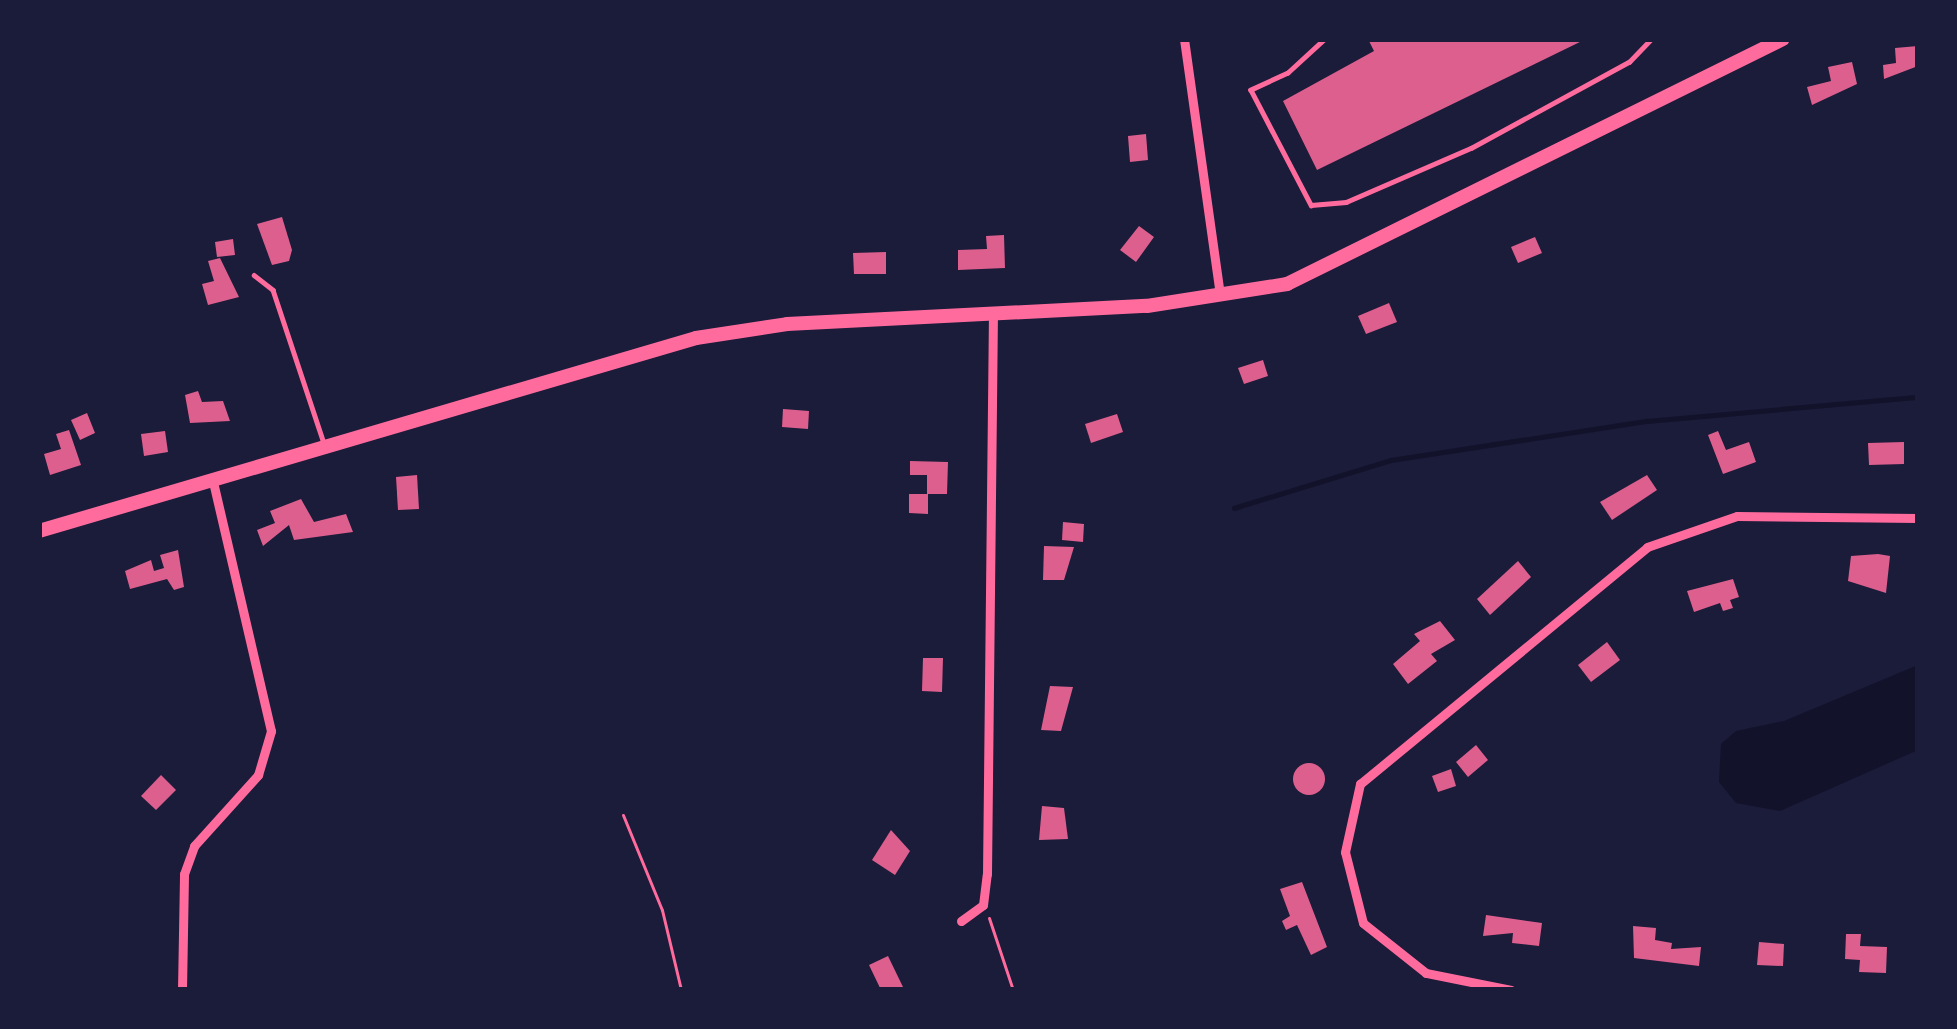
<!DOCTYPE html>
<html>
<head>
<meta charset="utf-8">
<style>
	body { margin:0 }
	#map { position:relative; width:1957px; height:1029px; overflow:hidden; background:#1b1b3a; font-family:Karla,sans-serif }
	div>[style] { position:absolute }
	.water>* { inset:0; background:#12122b }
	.stream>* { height:4.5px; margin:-2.25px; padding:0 2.25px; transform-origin:2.25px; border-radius:2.25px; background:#12122b }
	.building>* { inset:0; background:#dd5f8e }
	.round { border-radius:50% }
	.path>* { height:3px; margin:-1.5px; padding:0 1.5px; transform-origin:1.5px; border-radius:1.5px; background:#ff6b9d }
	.service>* { height:4.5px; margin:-2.25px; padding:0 2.25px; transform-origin:2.25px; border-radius:2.25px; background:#ff6b9d }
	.minor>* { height:9px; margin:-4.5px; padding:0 4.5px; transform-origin:4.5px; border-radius:4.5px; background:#ff6b9d }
	.secondary>* { height:14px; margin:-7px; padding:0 7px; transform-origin:7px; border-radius:7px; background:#ff6b9d }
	span { translate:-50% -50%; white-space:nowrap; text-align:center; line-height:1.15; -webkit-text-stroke:9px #1b1b3a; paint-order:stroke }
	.frame { position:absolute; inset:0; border:42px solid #1b1b3a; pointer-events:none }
</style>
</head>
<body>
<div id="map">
	<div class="water">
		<div style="clip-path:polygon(1918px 665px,1918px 750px,1780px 811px,1736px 803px,1719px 782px,1721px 744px,1736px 731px,1784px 721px)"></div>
	</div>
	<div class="stream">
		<div style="left:1234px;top:508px;width:164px;rotate:-17deg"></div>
		<div style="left:1391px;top:460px;width:259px;rotate:-8.7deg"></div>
		<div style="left:1647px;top:421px;width:272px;rotate:-5.1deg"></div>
	</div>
	<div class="building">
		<div style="clip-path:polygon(1368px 39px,1586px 39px,1317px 170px,1283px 101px,1374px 51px)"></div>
		<div style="clip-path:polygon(1918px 46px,1918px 66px,1884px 79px,1883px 65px,1896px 63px,1895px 48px)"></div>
		<div style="clip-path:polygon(1852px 62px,1857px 84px,1812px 105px,1807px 87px,1831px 81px,1828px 67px)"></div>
		<div style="clip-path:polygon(1146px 134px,1148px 160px,1130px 162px,1128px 136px)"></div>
		<div style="clip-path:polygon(282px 217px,292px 250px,289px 261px,272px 265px,257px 224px)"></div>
		<div style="clip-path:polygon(1139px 226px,1154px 237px,1136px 262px,1120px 250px)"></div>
		<div style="clip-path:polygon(1004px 235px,1005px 268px,958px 270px,958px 250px,987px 249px,986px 236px)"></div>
		<div style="clip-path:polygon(1535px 237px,1542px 253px,1518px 263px,1511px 247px)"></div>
		<div style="clip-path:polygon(233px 239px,235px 255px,217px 257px,215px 242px)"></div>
		<div style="clip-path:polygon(886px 252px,886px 274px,854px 274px,853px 253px)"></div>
		<div style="clip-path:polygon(220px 258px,239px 297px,208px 305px,202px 284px,214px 281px,208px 261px)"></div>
		<div style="clip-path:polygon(1389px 303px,1397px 322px,1366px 334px,1358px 316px)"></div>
		<div style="clip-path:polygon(1263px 360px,1268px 376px,1244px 384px,1238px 368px)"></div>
		<div style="clip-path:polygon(198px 391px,202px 402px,223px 401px,230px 421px,190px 423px,185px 395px)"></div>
		<div style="clip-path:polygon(783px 409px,809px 411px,808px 429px,782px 427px)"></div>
		<div style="clip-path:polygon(87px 413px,95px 433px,80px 440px,71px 420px)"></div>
		<div style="clip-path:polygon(1117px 414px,1123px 432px,1091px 443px,1085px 424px)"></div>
		<div style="clip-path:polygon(69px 430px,81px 465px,50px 475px,44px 454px,61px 449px,56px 434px)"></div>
		<div style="clip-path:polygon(165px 431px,168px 452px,144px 456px,141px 434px)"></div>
		<div style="clip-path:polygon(1718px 431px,1726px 450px,1749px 442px,1756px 462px,1723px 474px,1708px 435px)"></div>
		<div style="clip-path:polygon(1904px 442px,1904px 464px,1869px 465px,1868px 443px)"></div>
		<div style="clip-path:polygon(910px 461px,948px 462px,947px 494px,927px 494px,927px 475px,910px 475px)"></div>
		<div style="clip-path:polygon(417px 475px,419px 509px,398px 510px,396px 477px)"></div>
		<div style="clip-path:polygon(1647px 475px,1657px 490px,1612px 520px,1600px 502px)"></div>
		<div style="clip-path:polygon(909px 494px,928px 494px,928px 514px,909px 513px)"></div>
		<div style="clip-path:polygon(301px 499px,314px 522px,346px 514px,353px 532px,294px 540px,289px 525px,263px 546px,257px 530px,275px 523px,270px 511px)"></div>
		<div style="clip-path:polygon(1063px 522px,1084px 524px,1083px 542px,1062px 540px)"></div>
		<div style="clip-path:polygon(1044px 546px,1074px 547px,1064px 580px,1043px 580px)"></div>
		<div style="clip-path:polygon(178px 550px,184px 587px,174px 590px,167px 579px,130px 589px,125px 571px,151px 560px,154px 571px,164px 568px,160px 555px)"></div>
		<div style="clip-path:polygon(1878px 554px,1890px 556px,1886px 593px,1848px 581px,1851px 556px)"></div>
		<div style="clip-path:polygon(1518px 561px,1531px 577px,1490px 615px,1477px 599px)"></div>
		<div style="clip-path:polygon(1733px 579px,1739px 597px,1730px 600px,1733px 608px,1723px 611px,1720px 603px,1694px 612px,1687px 591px)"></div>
		<div style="clip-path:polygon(1440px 621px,1455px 640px,1431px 654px,1437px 661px,1408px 684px,1393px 664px,1420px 641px,1414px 634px)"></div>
		<div style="clip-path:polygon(1607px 642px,1620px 660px,1591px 682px,1578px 665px)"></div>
		<div style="clip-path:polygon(923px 658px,943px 658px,942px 692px,922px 691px)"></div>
		<div style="clip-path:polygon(1050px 686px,1073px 687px,1061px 731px,1041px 730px)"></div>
		<div style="clip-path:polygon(1476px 745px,1488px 760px,1468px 777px,1456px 762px)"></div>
		<div class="round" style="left:1293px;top:763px;width:32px;height:32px"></div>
		<div style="clip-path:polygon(1451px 769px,1456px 786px,1438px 792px,1432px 776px)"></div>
		<div style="clip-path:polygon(161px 775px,176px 790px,156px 810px,141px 796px)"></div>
		<div style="clip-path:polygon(1042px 806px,1064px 808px,1068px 839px,1039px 840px)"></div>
		<div style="clip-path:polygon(891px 830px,910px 851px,895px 875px,872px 860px)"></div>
		<div style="clip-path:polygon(1302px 882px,1327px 947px,1311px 955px,1297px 925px,1286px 930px,1282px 921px,1290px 916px,1280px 889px)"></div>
		<div style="clip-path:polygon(1486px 915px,1542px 923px,1539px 946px,1512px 943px,1513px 933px,1483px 936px)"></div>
		<div style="clip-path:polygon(1633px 926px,1656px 928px,1655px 940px,1672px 943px,1671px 949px,1701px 947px,1699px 966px,1634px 958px)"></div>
		<div style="clip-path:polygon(1846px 934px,1861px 934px,1860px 946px,1887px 947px,1886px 973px,1859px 972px,1860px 960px,1845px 959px)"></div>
		<div style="clip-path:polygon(1759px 942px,1784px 944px,1783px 966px,1757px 965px)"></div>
		<div style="clip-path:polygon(888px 956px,903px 987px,896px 990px,881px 990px,869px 965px)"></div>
	</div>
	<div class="path">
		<div style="left:623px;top:815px;width:103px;rotate:67.7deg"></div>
		<div style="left:662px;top:910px;width:82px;rotate:76.6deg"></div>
		<div style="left:989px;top:918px;width:76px;rotate:71.6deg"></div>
	</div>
	<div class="service">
		<div style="left:1325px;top:39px;width:50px;rotate:137.4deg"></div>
		<div style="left:1288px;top:73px;width:41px;rotate:155.3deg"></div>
		<div style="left:1251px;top:90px;width:130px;rotate:62.4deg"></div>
		<div style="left:1311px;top:205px;width:35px;rotate:-5deg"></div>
		<div style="left:1346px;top:202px;width:136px;rotate:-23.4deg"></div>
		<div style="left:1471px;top:148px;width:180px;rotate:-28.6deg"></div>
		<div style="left:1629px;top:62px;width:32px;rotate:-46deg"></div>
		<div style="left:254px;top:275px;width:24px;rotate:38deg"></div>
		<div style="left:273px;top:290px;width:161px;rotate:71.6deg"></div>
	</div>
	<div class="minor">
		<div style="left:1184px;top:39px;width:259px;rotate:82deg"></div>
		<div style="left:961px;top:921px;width:27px;rotate:-36deg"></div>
		<div style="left:983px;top:905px;width:31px;rotate:-83deg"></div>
		<div style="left:987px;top:874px;width:560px;rotate:-89.39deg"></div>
		<div style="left:182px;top:990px;width:116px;rotate:-89deg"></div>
		<div style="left:184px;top:874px;width:30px;rotate:-70deg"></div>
		<div style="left:194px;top:846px;width:96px;rotate:-48deg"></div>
		<div style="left:258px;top:775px;width:46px;rotate:-73.5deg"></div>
		<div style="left:271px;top:731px;width:260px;rotate:-103.1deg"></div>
		<div style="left:1511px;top:990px;width:87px;rotate:-168.7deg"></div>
		<div style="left:1426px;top:973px;width:80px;rotate:-141.6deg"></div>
		<div style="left:1363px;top:923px;width:73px;rotate:-104.2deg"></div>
		<div style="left:1345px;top:852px;width:70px;rotate:-77.6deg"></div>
		<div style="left:1360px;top:784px;width:372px;rotate:-39.5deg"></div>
		<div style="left:1647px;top:547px;width:95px;rotate:-19deg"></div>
		<div style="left:1737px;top:516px;width:181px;rotate:0.6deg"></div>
	</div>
	<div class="secondary">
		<div style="left:39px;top:531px;width:685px;rotate:-16.37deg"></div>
		<div style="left:696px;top:338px;width:92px;rotate:-8.7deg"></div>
		<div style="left:787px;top:324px;width:360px;rotate:-2.9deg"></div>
		<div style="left:1147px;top:306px;width:142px;rotate:-8.9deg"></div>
		<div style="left:1287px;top:284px;width:553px;rotate:-26.29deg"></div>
	</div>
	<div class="frame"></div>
</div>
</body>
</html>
